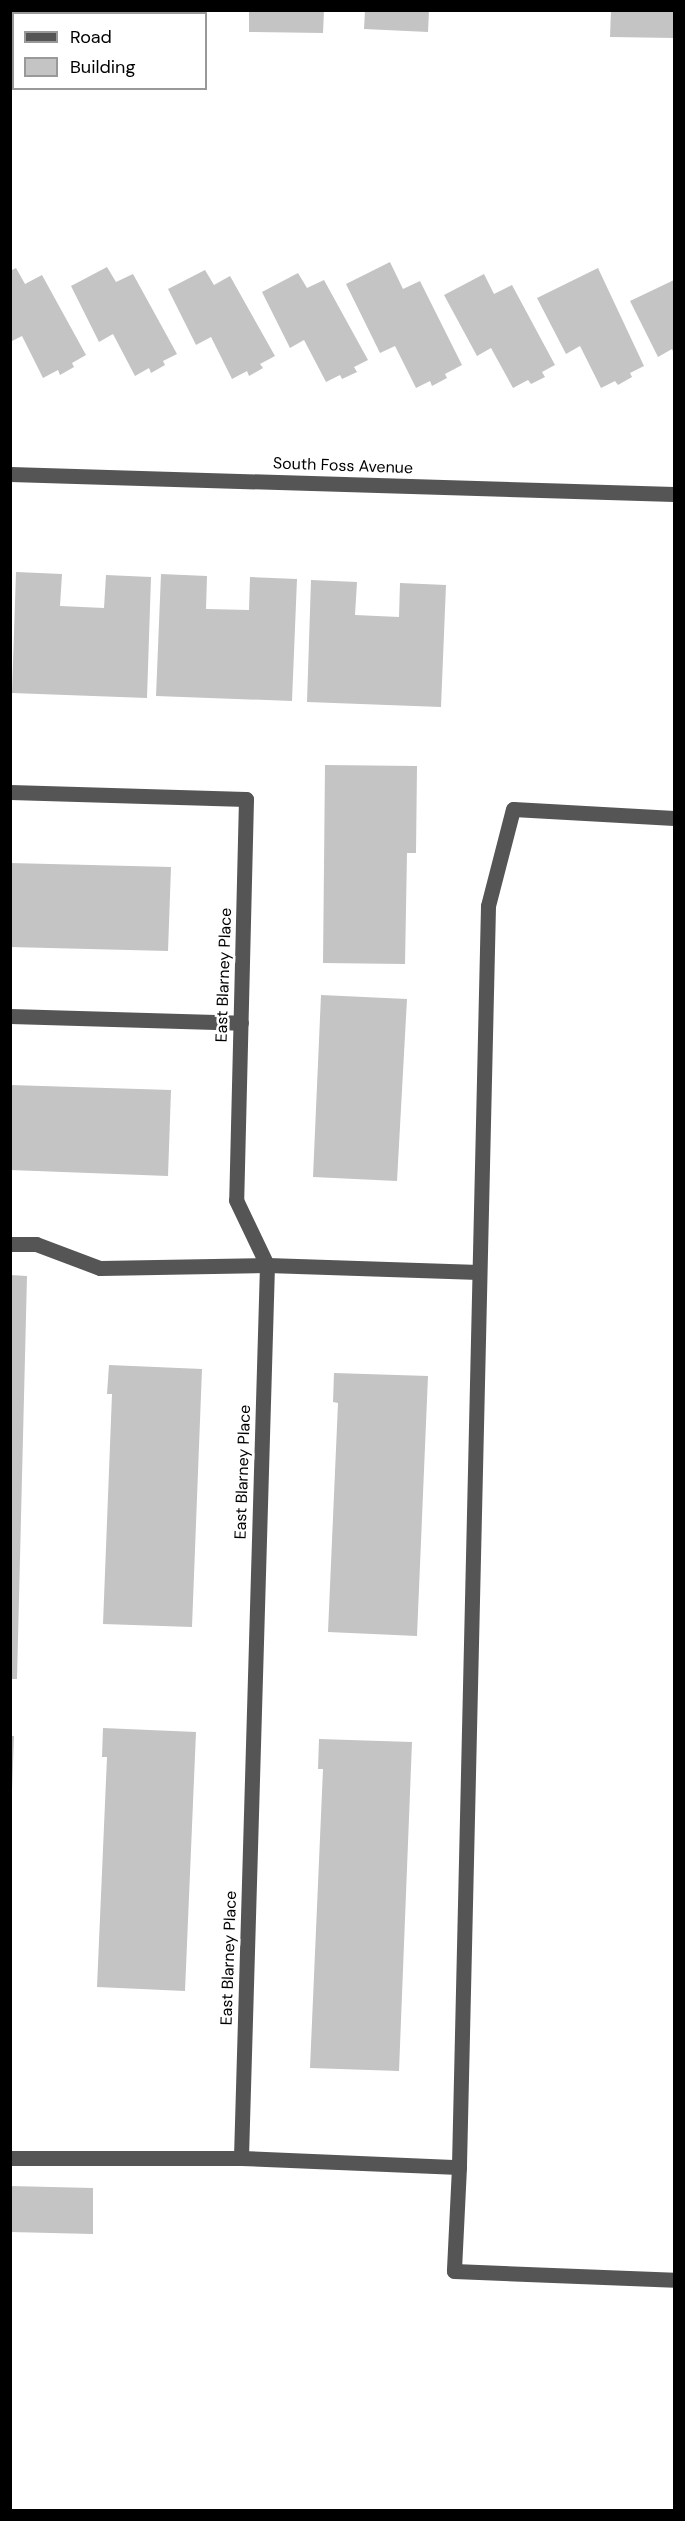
<!DOCTYPE html>
<html>
<head>
<meta charset="utf-8">
<style>
	body { margin:0 }
	#map { position:relative; width:685px; height:2521px; overflow:hidden; background:#fff; font-family:"DM Sans",sans-serif }
	div>[style] { position:absolute }
	.building>* { inset:0; background:#c4c4c4 }
	.minor>* { height:15px; margin:-7.5px; padding:0 7.5px; transform-origin:7.5px; border-radius:7.5px; background:#555 }
	span { translate:-50% -50%; white-space:nowrap; text-align:center; line-height:1.15; -webkit-text-stroke:5px #fff; paint-order:stroke }
	.street-label { font-size:16px; color:#000 }
	.frame { position:absolute; inset:0; border:12px solid #000; pointer-events:none }
	.legend { position:absolute; left:12px; top:12px; width:195px; height:78px; box-sizing:border-box; background:#fff; border:2px solid #999; margin:0; padding:8px 10px; list-style:none; font-size:18px; color:#000 }
	.legend li { display:flex; align-items:center; gap:12px; height:30px }
	.legend b { width:30px; border:2px solid #999 }
</style>
</head>
<body>
<div id="map">
	<div class="building">
		<div style="clip-path:polygon(12px 10px,79px 10px,78px 14px,12px 14px)"></div>
		<div style="clip-path:polygon(118px 10px,194px 10px,194px 14px,118px 14px)"></div>
		<div style="clip-path:polygon(249px 10px,324px 10px,323px 33px,249px 32px)"></div>
		<div style="clip-path:polygon(365px 10px,429px 10px,428px 32px,364px 29px)"></div>
		<div style="clip-path:polygon(611px 10px,674px 10px,674px 38px,610px 37px)"></div>
		<div style="clip-path:polygon(390px 262px,403px 289px,420px 281px,462px 365px,445px 374px,447px 378px,432px 386px,430px 381px,416px 388px,395px 346px,380px 353px,346px 284px)"></div>
		<div style="clip-path:polygon(107px 267px,116px 282px,133px 274px,177px 354px,163px 361px,165px 365px,151px 373px,149px 368px,135px 376px,113px 334px,99px 342px,71px 286px)"></div>
		<div style="clip-path:polygon(16px 268px,25px 284px,42px 275px,86px 355px,72px 363px,74px 367px,60px 375px,58px 370px,43px 378px,22px 336px,10px 342px,10px 271px)"></div>
		<div style="clip-path:polygon(598px 268px,644px 366px,630px 373px,632px 377px,618px 385px,615px 381px,601px 388px,580px 346px,566px 354px,537px 298px)"></div>
		<div style="clip-path:polygon(205px 270px,214px 285px,230px 276px,275px 356px,260px 364px,263px 368px,249px 376px,247px 371px,232px 379px,211px 337px,196px 345px,168px 289px)"></div>
		<div style="clip-path:polygon(298px 273px,307px 288px,324px 280px,368px 360px,354px 367px,357px 372px,342px 379px,340px 375px,326px 382px,304px 340px,290px 348px,262px 292px)"></div>
		<div style="clip-path:polygon(484px 274px,494px 294px,512px 285px,555px 365px,542px 372px,545px 377px,531px 384px,528px 380px,513px 388px,491px 348px,477px 356px,444px 295px)"></div>
		<div style="clip-path:polygon(674px 280px,674px 354px,672px 349px,658px 357px,630px 301px)"></div>
		<div style="clip-path:polygon(16px 572px,62px 574px,60px 606px,104px 608px,106px 575px,151px 577px,147px 698px,12px 693px)"></div>
		<div style="clip-path:polygon(161px 574px,207px 576px,206px 609px,249px 610px,250px 577px,297px 579px,292px 701px,156px 696px)"></div>
		<div style="clip-path:polygon(311px 580px,357px 582px,355px 615px,399px 617px,400px 583px,446px 585px,441px 707px,307px 702px)"></div>
		<div style="clip-path:polygon(325px 765px,417px 766px,416px 853px,407px 853px,405px 964px,323px 963px)"></div>
		<div style="clip-path:polygon(10px 863px,171px 867px,168px 951px,10px 947px)"></div>
		<div style="clip-path:polygon(321px 995px,407px 999px,397px 1181px,313px 1177px)"></div>
		<div style="clip-path:polygon(10px 1085px,171px 1090px,168px 1176px,10px 1170px)"></div>
		<div style="clip-path:polygon(10px 1275px,27px 1276px,17px 1679px,10px 1679px)"></div>
		<div style="clip-path:polygon(109px 1365px,202px 1369px,192px 1627px,103px 1624px,112px 1394px,107px 1394px)"></div>
		<div style="clip-path:polygon(334px 1373px,428px 1376px,417px 1636px,328px 1632px,338px 1403px,333px 1402px)"></div>
		<div style="clip-path:polygon(103px 1728px,196px 1732px,185px 1991px,97px 1987px,107px 1757px,102px 1757px)"></div>
		<div style="clip-path:polygon(10px 1736px,14px 1736px,12px 1791px,10px 1791px)"></div>
		<div style="clip-path:polygon(319px 1739px,412px 1742px,399px 2071px,310px 2068px,323px 1769px,318px 1769px)"></div>
		<div style="clip-path:polygon(10px 2186px,93px 2188px,93px 2234px,10px 2232px)"></div>
	</div>
	<div class="minor">
		<div style="left:10px;top:474px;width:664px;rotate:1.73deg"></div>
		<div style="left:10px;top:792px;width:236px;rotate:1.7deg"></div>
		<div style="left:246px;top:799px;width:401px;rotate:91.4deg"></div>
		<div style="left:236px;top:1200px;width:72px;rotate:64.5deg"></div>
		<div style="left:267px;top:1265px;width:893px;rotate:91.67deg"></div>
		<div style="left:241px;top:2158px;width:231px;rotate:180deg"></div>
		<div style="left:674px;top:818px;width:161px;rotate:-176.8deg"></div>
		<div style="left:513px;top:809px;width:100px;rotate:104.5deg"></div>
		<div style="left:488px;top:906px;width:1261px;rotate:91.32deg"></div>
		<div style="left:459px;top:2167px;width:104px;rotate:92.8deg"></div>
		<div style="left:454px;top:2271px;width:220px;rotate:2.3deg"></div>
		<div style="left:10px;top:1016px;width:231px;rotate:1.7deg"></div>
		<div style="left:10px;top:1244px;width:26px"></div>
		<div style="left:36px;top:1244px;width:68px;rotate:20.6deg"></div>
		<div style="left:100px;top:1268px;width:167px;rotate:-1deg"></div>
		<div style="left:267px;top:1265px;width:212px;rotate:1.9deg"></div>
		<div style="left:241px;top:2158px;width:218px;rotate:2.4deg"></div>
	</div>
	<div class="street-label">
		<span style="left:343px;top:466px;rotate:2deg">South Foss Avenue</span>
		<span style="left:224px;top:975px;rotate:-88deg">East Blarney Place</span>
		<span style="left:243px;top:1472px;rotate:-88deg">East Blarney Place</span>
		<span style="left:229px;top:1958px;rotate:-88deg">East Blarney Place</span>
	</div>
	<div class="frame"></div>
	<ul class="legend">
	<li><b style="height:8px;background:#555"></b>Road</li>
	<li><b style="height:16px;background:#c4c4c4"></b>Building</li>
	</ul>
</div>
</body>
</html>
